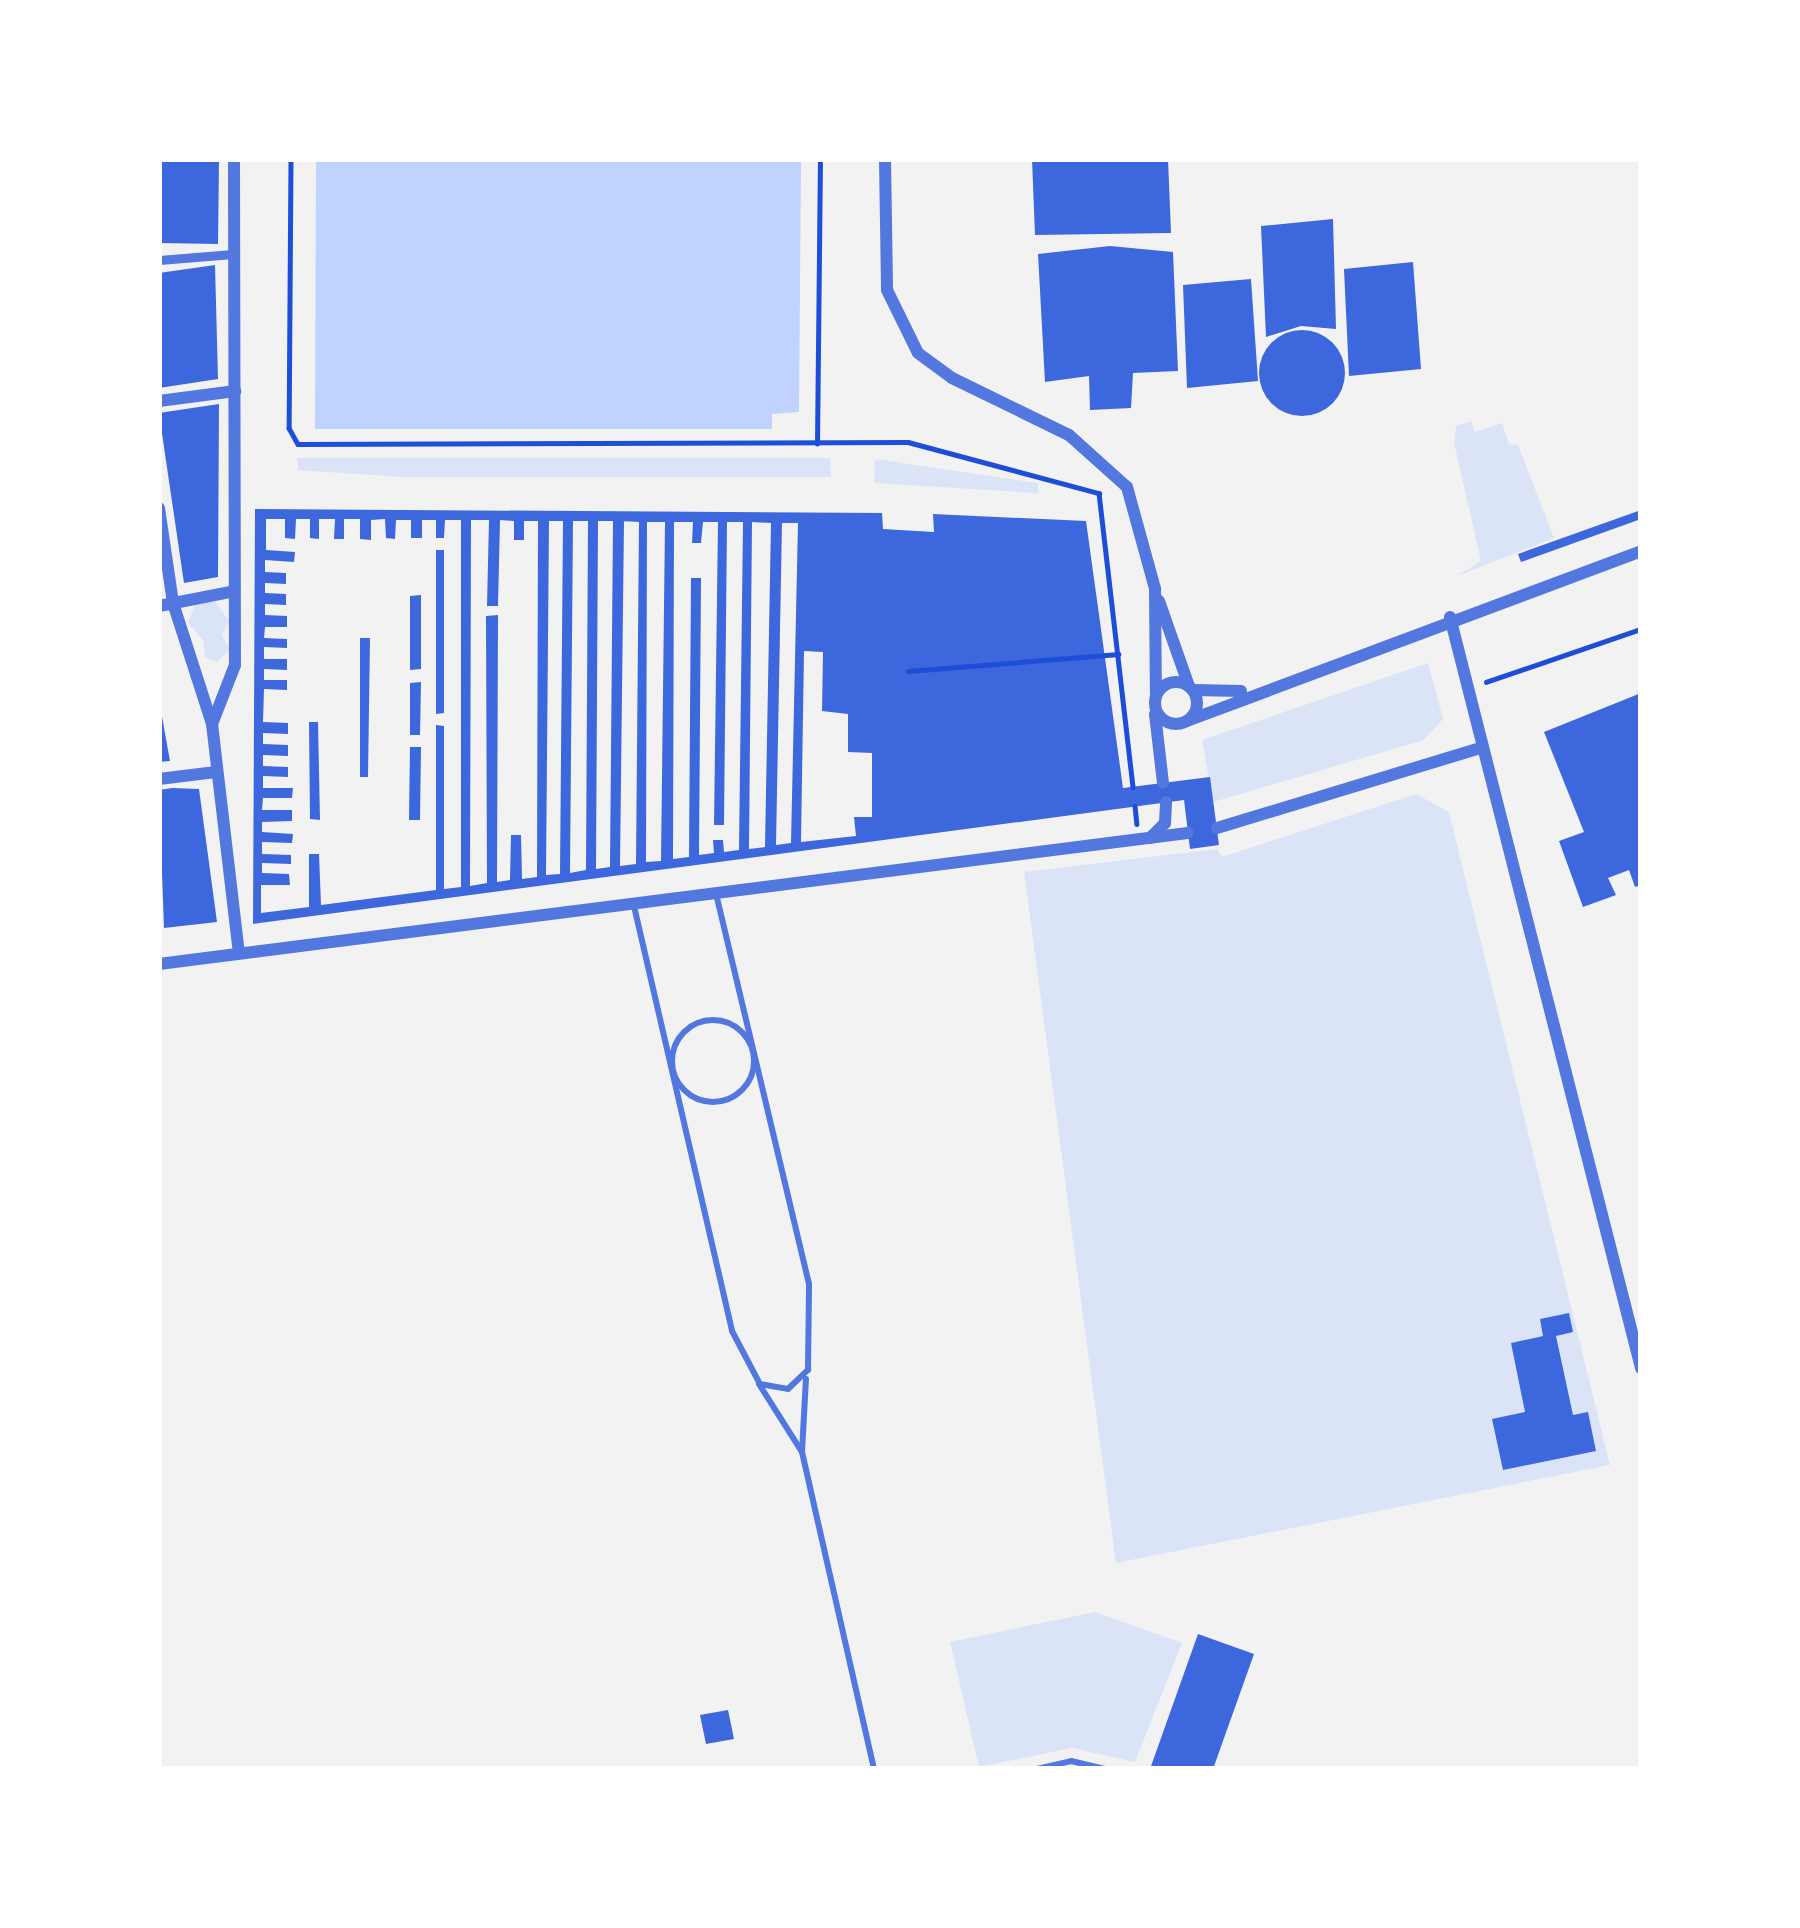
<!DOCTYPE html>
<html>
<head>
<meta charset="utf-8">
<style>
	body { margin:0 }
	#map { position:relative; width:1800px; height:1928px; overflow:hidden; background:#f2f2f2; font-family:"Fira Sans Condensed",sans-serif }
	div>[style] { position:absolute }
	.green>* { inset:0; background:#dbe4f7 }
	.water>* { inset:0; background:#bfd3fe }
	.building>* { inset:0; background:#3d67dc }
	.round { border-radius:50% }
	.path>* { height:4.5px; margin:-2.25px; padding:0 2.25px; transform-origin:2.25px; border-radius:2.25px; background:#1d4ed8 }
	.service>* { height:6px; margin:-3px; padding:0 3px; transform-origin:3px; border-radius:3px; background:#5277de }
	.service>.ring { margin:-3px; padding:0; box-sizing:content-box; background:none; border:6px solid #5277de; border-radius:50% }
	.pedestrian>* { height:9px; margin:-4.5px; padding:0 4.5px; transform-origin:4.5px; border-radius:4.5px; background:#5277de }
	.minor>* { height:12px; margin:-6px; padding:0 6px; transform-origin:6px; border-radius:6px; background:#5277de }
	.minor>.ring { margin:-6px; padding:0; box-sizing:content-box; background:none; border:12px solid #5277de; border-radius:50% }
	span { translate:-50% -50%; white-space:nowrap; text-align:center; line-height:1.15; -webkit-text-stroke:9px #fff; paint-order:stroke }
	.frame { position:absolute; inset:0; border:162px solid #fff; pointer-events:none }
</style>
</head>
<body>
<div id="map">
	<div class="green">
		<div style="clip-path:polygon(1471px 421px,1475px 432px,1502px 423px,1509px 444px,1518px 445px,1554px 538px,1457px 576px,1481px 561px,1454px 443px,1456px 426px)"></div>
		<div style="clip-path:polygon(297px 458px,830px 458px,831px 477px,401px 477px,298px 470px)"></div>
		<div style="clip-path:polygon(875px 459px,1038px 483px,1038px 493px,874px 483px)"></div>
		<div style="clip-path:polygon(214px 600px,229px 621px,222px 635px,230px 650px,217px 662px,205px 657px,203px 640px,188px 623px,195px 604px)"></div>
		<div style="clip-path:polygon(1428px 663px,1443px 719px,1424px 740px,1213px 802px,1202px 740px)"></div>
		<div style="clip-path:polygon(1416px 794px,1449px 812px,1610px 1465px,1116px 1563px,1024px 872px,1217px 849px,1222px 857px)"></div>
		<div style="clip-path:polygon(1095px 1612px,1182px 1643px,1135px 1762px,1072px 1748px,979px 1767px,950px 1642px)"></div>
	</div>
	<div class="water">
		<div style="clip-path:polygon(316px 159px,801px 159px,799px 412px,772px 414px,772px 429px,315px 429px)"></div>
	</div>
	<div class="building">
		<div style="clip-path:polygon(159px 159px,219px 159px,218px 244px,159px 243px)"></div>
		<div style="clip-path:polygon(1032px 159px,1168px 159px,1171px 233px,1035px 235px)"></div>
		<div style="clip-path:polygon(1333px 219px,1336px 329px,1301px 326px,1266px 337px,1261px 226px)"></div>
		<div style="clip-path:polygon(1110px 246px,1173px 252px,1178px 371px,1133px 373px,1131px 408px,1090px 410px,1089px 376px,1045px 382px,1038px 254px)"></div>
		<div style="clip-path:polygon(1413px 262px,1421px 369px,1349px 376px,1344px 269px)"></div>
		<div style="clip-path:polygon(215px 265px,218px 379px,159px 388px,159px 273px)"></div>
		<div style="clip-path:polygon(1251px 279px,1258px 381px,1187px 388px,1183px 285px)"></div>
		<div class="round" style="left:1259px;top:330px;width:86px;height:86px"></div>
		<div style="clip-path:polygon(219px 404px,218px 577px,184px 583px,159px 413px)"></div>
		<div style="clip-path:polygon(evenodd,255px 509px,882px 513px,883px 529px,934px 532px,933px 514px,1086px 521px,1123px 788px,1210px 777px,1219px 845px,1190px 849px,1184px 800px,253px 924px,255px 509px,266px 519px,285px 519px,285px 538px,295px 539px,296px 519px,310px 519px,310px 538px,319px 539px,319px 519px,335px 519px,334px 539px,344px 539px,344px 519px,360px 519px,360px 539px,371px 540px,371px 520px,385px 519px,386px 538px,395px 539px,396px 520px,411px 520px,411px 538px,422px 538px,422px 520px,436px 520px,436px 538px,444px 538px,445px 520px,461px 520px,461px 887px,444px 889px,444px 726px,436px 725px,436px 890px,321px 905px,319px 854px,309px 854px,309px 907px,261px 913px,261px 885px,290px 885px,289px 874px,262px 873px,262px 863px,291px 864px,291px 855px,262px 854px,262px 842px,292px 843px,293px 834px,262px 832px,262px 822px,292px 821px,292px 810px,262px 810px,263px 798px,292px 798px,293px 788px,263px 788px,263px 776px,288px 777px,288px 767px,263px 766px,263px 755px,288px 756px,288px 745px,263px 744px,263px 733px,288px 734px,288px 723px,263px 722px,264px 689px,287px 690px,287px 680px,264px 680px,264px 669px,287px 670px,287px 659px,264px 659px,264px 647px,287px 648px,287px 639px,264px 638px,265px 627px,287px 627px,287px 616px,265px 615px,265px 604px,286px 605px,286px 594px,265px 593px,265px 583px,286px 584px,286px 573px,265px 572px,265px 560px,294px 562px,295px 552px,266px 550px,266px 519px,255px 509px,471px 520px,489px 520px,487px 606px,498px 606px,500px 520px,514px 521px,514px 540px,524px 540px,524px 521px,538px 521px,537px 877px,522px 879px,521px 835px,511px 835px,510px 880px,497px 882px,498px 615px,486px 616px,487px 883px,470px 886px,471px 520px,255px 509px,549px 521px,563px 521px,560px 874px,546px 875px,549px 521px,255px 509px,573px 521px,588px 521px,586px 870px,570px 873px,573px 521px,255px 509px,598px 521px,613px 521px,610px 867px,596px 869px,598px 521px,255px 509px,624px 521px,639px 522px,636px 864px,620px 866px,624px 521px,255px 509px,647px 522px,665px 522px,661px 861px,646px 862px,647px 522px,255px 509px,674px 522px,693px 522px,692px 543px,701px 543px,703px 522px,718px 522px,714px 825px,724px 825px,727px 522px,743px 522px,739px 850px,724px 852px,723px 840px,713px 840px,714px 853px,699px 855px,701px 578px,691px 578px,689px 857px,673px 859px,674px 522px,255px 509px,752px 522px,771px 523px,765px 847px,749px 849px,752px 522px,255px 509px,782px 523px,798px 523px,791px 843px,776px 845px,782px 523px,255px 509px,804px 651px,823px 652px,822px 711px,848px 714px,848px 752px,872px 753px,872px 817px,854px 817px,856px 836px,801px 842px,804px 651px)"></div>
		<div style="clip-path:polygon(1641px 510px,1641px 519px,1521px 562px,1518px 554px)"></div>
		<div style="clip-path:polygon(436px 550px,444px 550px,444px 713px,436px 714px)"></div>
		<div style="clip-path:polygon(421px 595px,421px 669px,410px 670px,410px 596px)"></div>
		<div style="clip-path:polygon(360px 638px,370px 638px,368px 777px,360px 777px)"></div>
		<div style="clip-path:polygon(421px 682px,420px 735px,410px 735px,410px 683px)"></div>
		<div style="clip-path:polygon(1641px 693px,1641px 885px,1635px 887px,1629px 870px,1608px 878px,1616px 895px,1583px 907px,1559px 841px,1584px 832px,1544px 732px)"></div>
		<div style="clip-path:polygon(159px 700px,170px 761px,159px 762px)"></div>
		<div style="clip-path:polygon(309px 722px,318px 722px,320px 820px,310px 819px)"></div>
		<div style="clip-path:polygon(410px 747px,421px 747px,420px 820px,409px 820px)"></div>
		<div style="clip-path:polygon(172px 788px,199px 789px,217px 922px,164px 928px,159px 790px)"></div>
		<div style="clip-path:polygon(1569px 1313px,1573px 1332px,1556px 1336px,1573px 1415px,1588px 1412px,1596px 1451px,1503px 1470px,1492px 1419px,1525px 1412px,1511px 1343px,1543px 1336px,1540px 1319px)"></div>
		<div style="clip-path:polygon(1198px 1634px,1254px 1654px,1213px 1769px,1150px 1769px)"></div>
		<div style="clip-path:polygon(728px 1710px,734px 1739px,706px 1744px,700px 1715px)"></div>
	</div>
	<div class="path">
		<div style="left:291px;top:159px;width:269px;rotate:90.4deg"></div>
		<div style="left:289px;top:428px;width:18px;rotate:61deg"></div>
		<div style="left:298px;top:444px;width:610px;rotate:-0.19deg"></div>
		<div style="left:908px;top:442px;width:198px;rotate:15deg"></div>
		<div style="left:1099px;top:493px;width:296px;rotate:83.4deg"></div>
		<div style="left:817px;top:444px;width:285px;rotate:-89.4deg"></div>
		<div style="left:908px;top:671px;width:211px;rotate:-4.6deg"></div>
		<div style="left:1486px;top:682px;width:164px;rotate:-18.9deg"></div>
		<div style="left:1135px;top:806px;width:18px;rotate:84deg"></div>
	</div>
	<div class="service">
		<div style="left:634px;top:906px;width:436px;rotate:77deg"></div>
		<div style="left:732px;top:1331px;width:60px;rotate:62.2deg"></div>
		<div style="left:760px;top:1384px;width:28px;rotate:10deg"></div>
		<div style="left:788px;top:1389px;width:28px;rotate:-44deg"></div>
		<div style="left:808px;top:1370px;width:86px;rotate:-89.3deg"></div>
		<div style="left:809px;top:1284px;width:398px;rotate:-103.4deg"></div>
		<div class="ring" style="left:672px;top:1020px;width:76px;height:76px"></div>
		<div style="left:759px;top:1384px;width:80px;rotate:57.7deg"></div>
		<div style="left:802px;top:1452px;width:73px;rotate:-86.9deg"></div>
		<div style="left:802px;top:1452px;width:325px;rotate:77.2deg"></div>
		<div style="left:1037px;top:1769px;width:35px;rotate:-13deg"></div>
		<div style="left:1071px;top:1761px;width:37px;rotate:13deg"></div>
	</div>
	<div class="pedestrian">
		<div style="left:159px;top:260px;width:74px;rotate:-4.6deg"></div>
	</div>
	<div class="minor">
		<div style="left:234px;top:159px;width:506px;rotate:89.89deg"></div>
		<div style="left:235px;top:665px;width:63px;rotate:111.3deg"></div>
		<div style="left:212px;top:724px;width:231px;rotate:83.3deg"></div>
		<div style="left:885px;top:159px;width:131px;rotate:89.1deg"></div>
		<div style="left:887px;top:290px;width:70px;rotate:63.8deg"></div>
		<div style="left:918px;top:353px;width:42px;rotate:36.3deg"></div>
		<div style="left:952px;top:378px;width:130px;rotate:26deg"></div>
		<div style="left:1069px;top:435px;width:78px;rotate:41.9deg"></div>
		<div style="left:1127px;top:487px;width:106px;rotate:74.6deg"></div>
		<div style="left:1155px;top:589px;width:105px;rotate:89.5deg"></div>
		<div style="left:159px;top:401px;width:77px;rotate:-7.5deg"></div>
		<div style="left:159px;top:508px;width:96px;rotate:81.6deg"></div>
		<div style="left:173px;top:603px;width:127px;rotate:72.1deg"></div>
		<div style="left:1159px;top:601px;width:90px;rotate:70.6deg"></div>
		<div style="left:159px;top:606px;width:77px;rotate:-11.2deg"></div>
		<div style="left:1450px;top:617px;width:775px;rotate:75.73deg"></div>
		<div class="ring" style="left:1155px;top:682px;width:30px;height:30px"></div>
		<div style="left:1193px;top:690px;width:48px;rotate:1.2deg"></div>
		<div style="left:1155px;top:714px;width:69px;rotate:83.4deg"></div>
		<div style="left:1187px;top:721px;width:485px;rotate:-20.5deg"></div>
		<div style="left:159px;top:779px;width:57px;rotate:-7deg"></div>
		<div style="left:1217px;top:828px;width:278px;rotate:-16.9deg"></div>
		<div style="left:1150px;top:838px;width:21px;rotate:-45deg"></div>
		<div style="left:1165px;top:823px;width:21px;rotate:-87deg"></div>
		<div style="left:159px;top:964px;width:1037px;rotate:-7.26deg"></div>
	</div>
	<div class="frame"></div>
</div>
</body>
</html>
